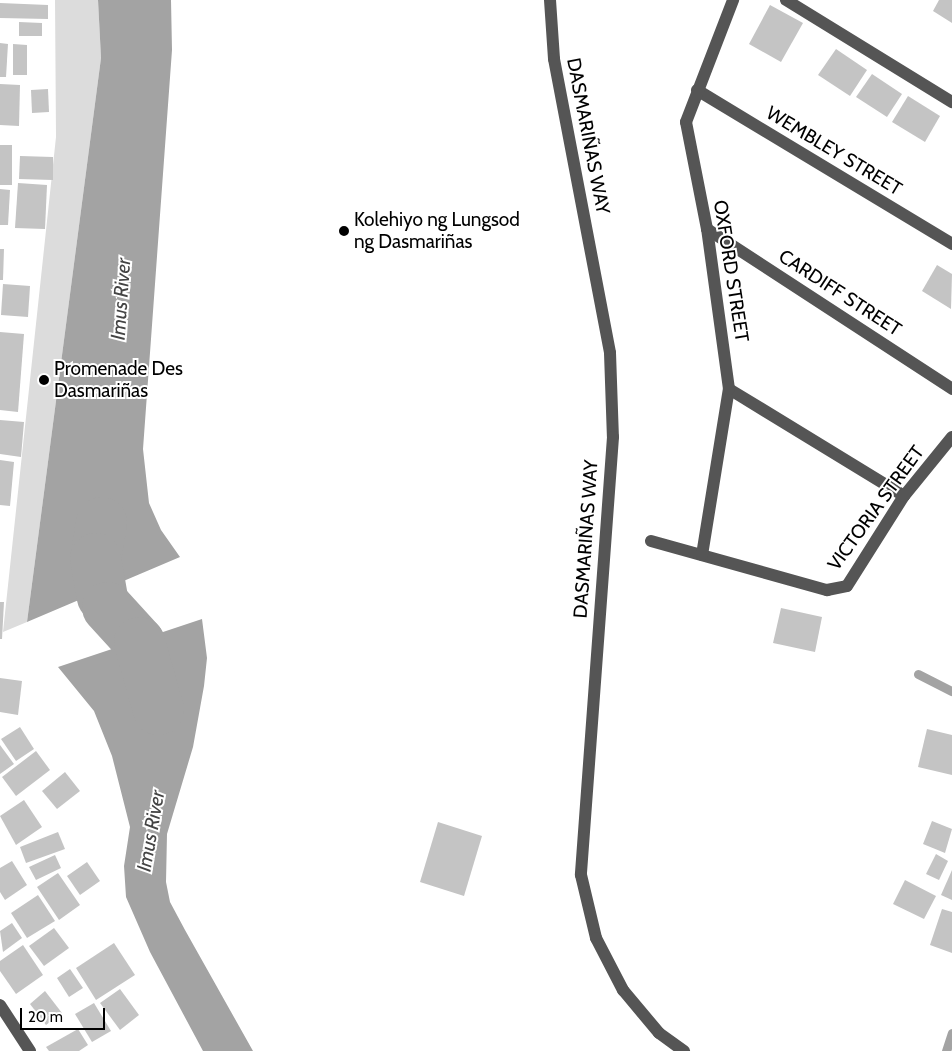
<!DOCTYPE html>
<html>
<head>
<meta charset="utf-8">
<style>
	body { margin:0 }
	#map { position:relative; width:952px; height:1051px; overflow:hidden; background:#fff; font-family:Cabin,sans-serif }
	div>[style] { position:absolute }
	.green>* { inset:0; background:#dcdcdc }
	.water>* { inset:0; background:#a3a3a3 }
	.stream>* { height:9px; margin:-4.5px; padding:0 4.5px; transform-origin:4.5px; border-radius:4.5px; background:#a3a3a3 }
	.river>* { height:51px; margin:-25.5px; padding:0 25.5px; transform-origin:25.5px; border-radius:25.5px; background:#a3a3a3 }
	.building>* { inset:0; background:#c4c4c4 }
	.minor>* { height:12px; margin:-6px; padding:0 6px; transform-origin:6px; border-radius:6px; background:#555 }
	.dots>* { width:14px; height:14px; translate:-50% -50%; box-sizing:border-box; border:2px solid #fff; border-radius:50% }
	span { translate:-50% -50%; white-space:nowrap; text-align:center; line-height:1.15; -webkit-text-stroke:4px #fff; paint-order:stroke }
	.street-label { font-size:19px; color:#000 }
	.poi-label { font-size:19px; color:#000 }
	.left { translate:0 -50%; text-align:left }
	.water-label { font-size:20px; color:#444; font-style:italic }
	.scale { position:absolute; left:20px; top:1008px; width:85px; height:22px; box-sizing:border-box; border:2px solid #000; border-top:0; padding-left:6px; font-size:15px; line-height:18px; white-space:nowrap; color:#000; -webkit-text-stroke:4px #fff; paint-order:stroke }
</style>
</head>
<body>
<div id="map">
	<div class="green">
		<div style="clip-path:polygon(55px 0,98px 0,101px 58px,27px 622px,3px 632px,56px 137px)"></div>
	</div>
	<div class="water">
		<div style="clip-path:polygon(98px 0,171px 0,172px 50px,143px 449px,149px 503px,161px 530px,180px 557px,27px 622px,101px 58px)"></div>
		<div style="clip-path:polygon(202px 619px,207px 658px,204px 686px,193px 747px,167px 834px,166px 882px,170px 902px,185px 930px,253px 1051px,203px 1051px,150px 952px,126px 897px,124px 866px,130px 827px,112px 756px,94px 711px,58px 667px)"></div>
	</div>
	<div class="stream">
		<div style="left:918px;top:674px;width:38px;rotate:27deg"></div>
		<div style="left:946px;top:1051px;width:19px;rotate:-72deg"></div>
	</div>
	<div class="river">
		<div style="left:101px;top:522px;width:36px;rotate:99deg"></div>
		<div style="left:95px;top:558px;width:39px;rotate:80deg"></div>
		<div style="left:107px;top:607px;width:47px;rotate:47.6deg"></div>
		<div style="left:139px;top:642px;width:70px;rotate:74.2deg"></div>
	</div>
	<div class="building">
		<div style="clip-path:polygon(939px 0,952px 0,952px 23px,933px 11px)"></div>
		<div style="clip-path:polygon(0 3px,48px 5px,48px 19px,0 18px)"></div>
		<div style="clip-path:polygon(770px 5px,803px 23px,781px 62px,749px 44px)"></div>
		<div style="clip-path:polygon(19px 22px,42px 23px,42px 36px,19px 36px)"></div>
		<div style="clip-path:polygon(0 43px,8px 44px,6px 77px,0 77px)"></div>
		<div style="clip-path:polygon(13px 44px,27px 45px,27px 75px,13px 75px)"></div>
		<div style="clip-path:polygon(836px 49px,867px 70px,850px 96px,818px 75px)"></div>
		<div style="clip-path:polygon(872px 74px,902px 94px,887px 117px,856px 97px)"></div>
		<div style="clip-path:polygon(0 84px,20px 85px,19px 126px,0 125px)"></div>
		<div style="clip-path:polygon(48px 89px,49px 112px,32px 113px,31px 90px)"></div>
		<div style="clip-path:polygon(908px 96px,940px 116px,925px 142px,892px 122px)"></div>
		<div style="clip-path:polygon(0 145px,12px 145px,12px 185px,0 185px)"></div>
		<div style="clip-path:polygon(20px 156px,53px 157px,53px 180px,19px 179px)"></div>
		<div style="clip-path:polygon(18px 183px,47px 185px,45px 229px,15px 228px)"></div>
		<div style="clip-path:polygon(0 189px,10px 190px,8px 225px,0 225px)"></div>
		<div style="clip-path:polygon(0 249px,4px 249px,3px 280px,0 280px)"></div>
		<div style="clip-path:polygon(937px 265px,952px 274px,951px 309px,922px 291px)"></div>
		<div style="clip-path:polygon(3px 284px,30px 286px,28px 317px,1px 315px)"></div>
		<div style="clip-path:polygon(0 332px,24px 334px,18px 412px,0 410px)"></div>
		<div style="clip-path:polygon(0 420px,24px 422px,21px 457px,0 454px)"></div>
		<div style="clip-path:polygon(0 460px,14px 462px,10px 506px,0 505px)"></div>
		<div style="clip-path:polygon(0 602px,4px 602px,2px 639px,0 639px)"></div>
		<div style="clip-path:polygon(781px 608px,822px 617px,815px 652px,773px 643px)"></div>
		<div style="clip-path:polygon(0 678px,22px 681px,18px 715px,0 712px)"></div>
		<div style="clip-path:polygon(20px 727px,34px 749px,16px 761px,1px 739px)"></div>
		<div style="clip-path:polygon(927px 729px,952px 735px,952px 775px,918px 767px)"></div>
		<div style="clip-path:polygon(0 745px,14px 764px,0 774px)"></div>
		<div style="clip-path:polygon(36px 751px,50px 770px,16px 796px,2px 777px)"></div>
		<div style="clip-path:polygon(65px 772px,80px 791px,57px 809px,42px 791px)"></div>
		<div style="clip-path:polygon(24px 800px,42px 827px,16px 845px,0 816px)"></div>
		<div style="clip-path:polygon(932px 821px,952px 829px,945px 853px,923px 844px)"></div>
		<div style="clip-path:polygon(438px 822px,482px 836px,464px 896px,420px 882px)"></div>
		<div style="clip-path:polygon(58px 832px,65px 849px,26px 863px,20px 847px)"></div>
		<div style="clip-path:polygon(936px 854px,948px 861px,939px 880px,926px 874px)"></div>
		<div style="clip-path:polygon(55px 855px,61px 868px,36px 880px,29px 867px)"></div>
		<div style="clip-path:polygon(12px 861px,27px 885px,5px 900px,0 892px,0 868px)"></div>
		<div style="clip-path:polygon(87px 862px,100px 881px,80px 895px,67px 876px)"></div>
		<div style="clip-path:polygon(952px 870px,952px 900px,941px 895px)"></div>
		<div style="clip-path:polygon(58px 873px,80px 905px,59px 920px,37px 887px)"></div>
		<div style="clip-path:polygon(905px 880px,936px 896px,924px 919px,893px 904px)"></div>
		<div style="clip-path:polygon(38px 895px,55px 921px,27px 938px,11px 913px)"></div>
		<div style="clip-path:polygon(942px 909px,952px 912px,952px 953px,930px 945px)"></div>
		<div style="clip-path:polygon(12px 923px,22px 938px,3px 952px,0 931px)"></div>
		<div style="clip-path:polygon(54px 928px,69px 948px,44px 966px,29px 946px)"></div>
		<div style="clip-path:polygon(114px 943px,135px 975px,96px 1000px,76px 968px)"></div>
		<div style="clip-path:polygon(23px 945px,43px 975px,16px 994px,0 971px,0 961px)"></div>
		<div style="clip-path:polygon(70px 969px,83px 988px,69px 997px,57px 978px)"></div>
		<div style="clip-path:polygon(120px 989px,139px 1015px,120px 1030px,100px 1003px)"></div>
		<div style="clip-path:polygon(45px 991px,62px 1013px,46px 1025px,30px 1004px)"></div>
		<div style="clip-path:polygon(94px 1003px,111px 1031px,92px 1042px,75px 1014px)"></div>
		<div style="clip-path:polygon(78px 1029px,88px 1045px,79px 1051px,49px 1051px,46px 1047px)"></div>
	</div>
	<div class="minor">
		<div style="left:550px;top:0;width:59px;rotate:86.1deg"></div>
		<div style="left:554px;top:59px;width:299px;rotate:79.2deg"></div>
		<div style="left:610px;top:353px;width:84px;rotate:88deg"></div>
		<div style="left:613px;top:437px;width:439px;rotate:94.2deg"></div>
		<div style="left:581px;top:875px;width:65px;rotate:76.6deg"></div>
		<div style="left:596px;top:938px;width:59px;rotate:62.6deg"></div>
		<div style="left:623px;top:990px;width:56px;rotate:50.1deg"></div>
		<div style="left:659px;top:1033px;width:31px;rotate:36deg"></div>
		<div style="left:786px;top:0;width:195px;rotate:31.6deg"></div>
		<div style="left:697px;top:90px;width:298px;rotate:31.1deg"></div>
		<div style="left:707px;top:229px;width:293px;rotate:33.1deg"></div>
		<div style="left:729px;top:389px;width:205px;rotate:31.4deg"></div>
		<div style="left:651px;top:541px;width:183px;rotate:15.6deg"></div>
		<div style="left:827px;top:590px;width:20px;rotate:-11deg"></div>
		<div style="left:847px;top:586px;width:107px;rotate:-57.7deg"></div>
		<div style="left:904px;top:496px;width:76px;rotate:-50.9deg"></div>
		<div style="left:702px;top:555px;width:168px;rotate:-80.8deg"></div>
		<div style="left:729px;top:389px;width:162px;rotate:-97.8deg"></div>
		<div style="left:707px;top:229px;width:109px;rotate:-101.1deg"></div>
		<div style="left:686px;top:122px;width:131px;rotate:-68.9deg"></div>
		<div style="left:0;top:1005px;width:55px;rotate:56.9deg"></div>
	</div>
	<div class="dots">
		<div style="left:344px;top:231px;background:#000"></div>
		<div style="left:44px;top:380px;background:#000"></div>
	</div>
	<div class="street-label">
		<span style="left:588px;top:136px;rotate:79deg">DASMARIÑAS WAY</span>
		<span style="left:834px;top:151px;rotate:31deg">WEMBLEY STREET</span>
		<span style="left:731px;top:271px;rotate:81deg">OXFORD STREET</span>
		<span style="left:840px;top:293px;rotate:33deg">CARDIFF STREET</span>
		<span style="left:876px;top:508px;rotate:-54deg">VICTORIA STREET</span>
		<span style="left:586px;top:539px;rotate:-86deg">DASMARIÑAS WAY</span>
	</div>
	<div class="poi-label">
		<span class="left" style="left:354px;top:231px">Kolehiyo ng Lungsod<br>ng Dasmariñas</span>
		<span class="left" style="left:54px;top:380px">Promenade Des<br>Dasmariñas</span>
	</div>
	<div class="water-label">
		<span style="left:121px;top:299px;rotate:-86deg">Imus River</span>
		<span style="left:151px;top:831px;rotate:-80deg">Imus River</span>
	</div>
	<div class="scale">20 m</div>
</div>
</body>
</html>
